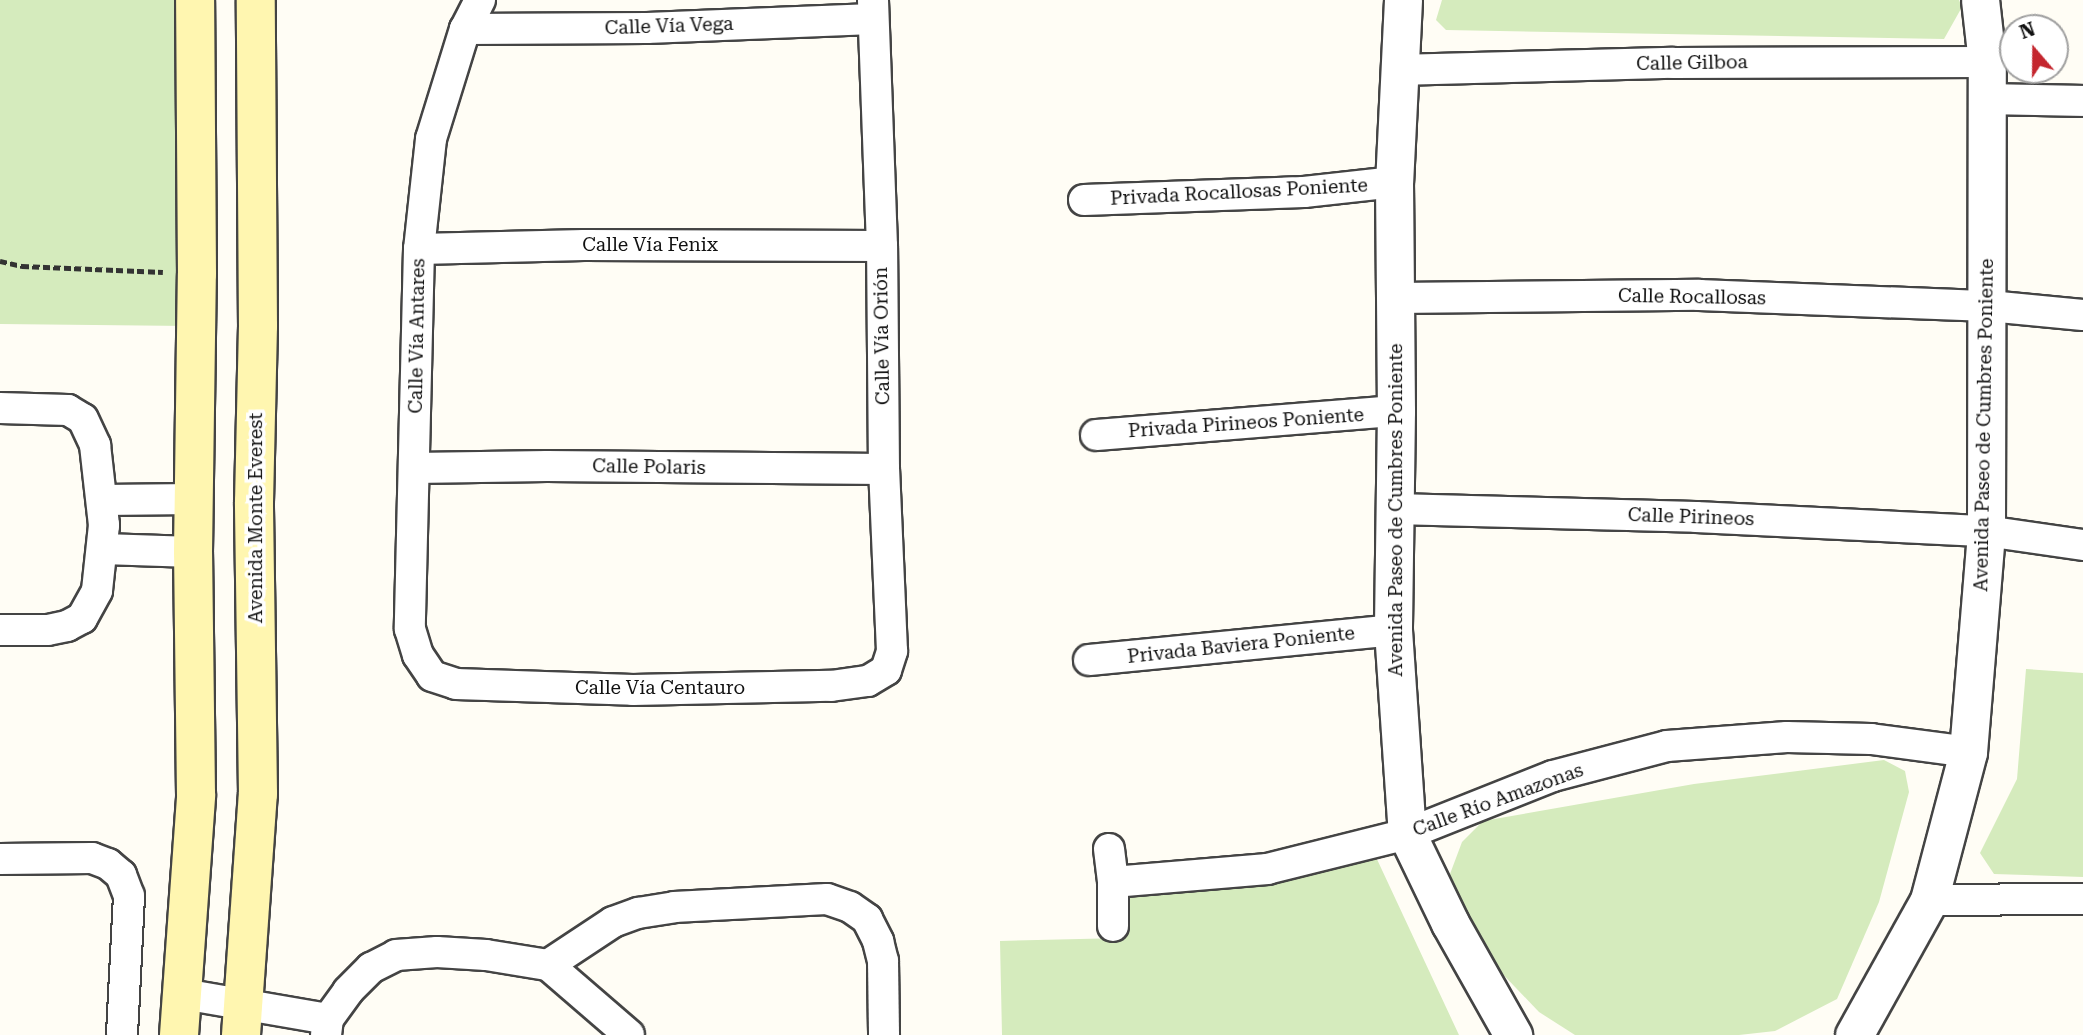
<!DOCTYPE html>
<html>
<head>
<meta charset="utf-8">
<style>
	body { margin:0 }
	#map { position:relative; width:2083px; height:1035px; overflow:hidden; background:#fffdf5; font-family:"Roboto Serif",serif }
	div>[style] { position:absolute }
	.green>* { inset:0; background:#d5ebbd }
	.path>* { height:4.5px; margin-top:-2.25px; transform-origin:0; background:repeating-linear-gradient(90deg,#333 0 7px,transparent 0 10.5px) }
	.roads { filter:drop-shadow(2px 0 #444) drop-shadow(-2px 0 #444) drop-shadow(0 2px #444) drop-shadow(0 -2px #444) }
	.minor>* { height:30px; margin:-15px; padding:0 15px; transform-origin:15px; border-radius:15px; background:#fff }
	.tertiary>* { height:37px; margin:-18.5px; padding:0 18.5px; transform-origin:18.5px; border-radius:18.5px; background:#fff }
	.secondary>* { height:38px; margin:-19px; padding:0 19px; transform-origin:19px; border-radius:19px; background:#fff6b0 }
	span { translate:-50% -50%; white-space:nowrap; text-align:center; line-height:1.15; -webkit-text-stroke:7px #fff; paint-order:stroke }
	.street-label { font-size:19px; color:#111 }
	.north { position:absolute; left:1999px; top:14px; width:70px; height:70px; box-sizing:border-box; background:#fff; border:2px solid #a0a0a0; border-radius:50%; rotate:340deg; font-size:19px; font-weight:700; line-height:28px; text-align:center; color:#111 }
	.north::after { content:''; display:block; margin:auto; width:24px; height:32px; background:#c4262e; clip-path:polygon(50% 0,100% 100%,50% 72%,0 100%) }
</style>
</head>
<body>
<div id="map">
	<div class="green">
		<div style="clip-path:polygon(0 0,185px 0,188px 326px,0 324px)"></div>
		<div style="clip-path:polygon(1442px 0,1959px 0,1962px 7px,1944px 39px,1446px 30px,1436px 20px)"></div>
		<div style="clip-path:polygon(2026px 669px,2083px 673px,2083px 877px,1994px 874px,1980px 853px,2017px 779px)"></div>
		<div style="clip-path:polygon(1884px 760px,1905px 771px,1909px 792px,1879px 902px,1837px 999px,1775px 1031px,1739px 1035px,1575px 1035px,1539px 1012px,1475px 945px,1452px 893px,1450px 874px,1462px 842px,1483px 821px,1694px 784px)"></div>
		<div style="clip-path:polygon(1375px 855px,1459px 1035px,1002px 1035px,1000px 941px,1122px 938px,1122px 884px)"></div>
	</div>
	<div class="path">
		<div style="left:0;top:261px;width:23px;rotate:13deg"></div>
		<div style="left:22px;top:266px;width:141px;rotate:2.4deg"></div>
	</div>
	<div class="roads">
		<div class="minor">
			<div style="left:480px;top:0;width:33px;rotate:117deg"></div>
			<div style="left:465px;top:29px;width:115px;rotate:107.2deg"></div>
			<div style="left:431px;top:139px;width:111px;rotate:96.2deg"></div>
			<div style="left:419px;top:249px;width:380px;rotate:91.4deg"></div>
			<div style="left:410px;top:629px;width:27px;rotate:73deg"></div>
			<div style="left:418px;top:655px;width:25px;rotate:56deg"></div>
			<div style="left:432px;top:676px;width:25px;rotate:18deg"></div>
			<div style="left:456px;top:684px;width:177px;rotate:1.9deg"></div>
			<div style="left:633px;top:690px;width:198px;rotate:-1.2deg"></div>
			<div style="left:831px;top:686px;width:37px;rotate:-8deg"></div>
			<div style="left:868px;top:681px;width:21px;rotate:-31deg"></div>
			<div style="left:886px;top:670px;width:20px;rotate:-72deg"></div>
			<div style="left:892px;top:651px;width:182px;rotate:-92.5deg"></div>
			<div style="left:884px;top:469px;width:223px;rotate:-90.5deg"></div>
			<div style="left:882px;top:246px;width:246px;rotate:-92.1deg"></div>
			<div style="left:465px;top:29px;width:182px;rotate:-0.3deg"></div>
			<div style="left:647px;top:28px;width:226px;rotate:-2.3deg"></div>
			<div style="left:1397px;top:70px;width:276px;rotate:-1.5deg"></div>
			<div style="left:1673px;top:63px;width:314px;rotate:-0.2deg"></div>
			<div style="left:1988px;top:99px;width:95px;rotate:1.2deg"></div>
			<div style="left:1084px;top:200px;width:220px;rotate:-2.1deg"></div>
			<div style="left:1304px;top:192px;width:91px;rotate:-6.3deg"></div>
			<div style="left:419px;top:249px;width:165px;rotate:-1.4deg"></div>
			<div style="left:584px;top:245px;width:298px;rotate:0.2deg"></div>
			<div style="left:1396px;top:298px;width:303px;rotate:-0.6deg"></div>
			<div style="left:1699px;top:295px;width:290px;rotate:2.2deg"></div>
			<div style="left:1989px;top:306px;width:94px;rotate:5.5deg"></div>
			<div style="left:0;top:408px;width:68px;rotate:1.7deg"></div>
			<div style="left:68px;top:410px;width:17px;rotate:31deg"></div>
			<div style="left:83px;top:419px;width:29px;rotate:65deg"></div>
			<div style="left:95px;top:445px;width:81px;rotate:83.6deg"></div>
			<div style="left:104px;top:525px;width:66px;rotate:96.1deg"></div>
			<div style="left:97px;top:591px;width:31px;rotate:119deg"></div>
			<div style="left:82px;top:618px;width:17px;rotate:152deg"></div>
			<div style="left:67px;top:626px;width:19px;rotate:168deg"></div>
			<div style="left:48px;top:630px;width:48px;rotate:180deg"></div>
			<div style="left:1096px;top:435px;width:301px;rotate:-4.6deg"></div>
			<div style="left:414px;top:468px;width:133px;rotate:-0.9deg"></div>
			<div style="left:547px;top:466px;width:337px;rotate:0.5deg"></div>
			<div style="left:103px;top:500px;width:91px;rotate:-0.6deg"></div>
			<div style="left:1395px;top:509px;width:301px;rotate:1.5deg"></div>
			<div style="left:1696px;top:517px;width:290px;rotate:2.8deg"></div>
			<div style="left:1986px;top:531px;width:98px;rotate:8.2deg"></div>
			<div style="left:103px;top:549px;width:90px;rotate:1.9deg"></div>
			<div style="left:1089px;top:660px;width:305px;rotate:-5.6deg"></div>
			<div style="left:1109px;top:849px;width:33px;rotate:83deg"></div>
			<div style="left:1113px;top:882px;width:44px;rotate:90deg"></div>
			<div style="left:0;top:859px;width:92px;rotate:-0.6deg"></div>
			<div style="left:92px;top:858px;width:17px;rotate:21deg"></div>
			<div style="left:108px;top:864px;width:17px;rotate:40deg"></div>
			<div style="left:121px;top:875px;width:22px;rotate:69deg"></div>
			<div style="left:129px;top:896px;width:139px;rotate:92.9deg"></div>
			<div style="left:1113px;top:882px;width:155px;rotate:-4.8deg"></div>
			<div style="left:1267px;top:869px;width:144px;rotate:-14deg"></div>
			<div style="left:1407px;top:834px;width:157px;rotate:-21.7deg"></div>
			<div style="left:1553px;top:776px;width:118px;rotate:-14.7deg"></div>
			<div style="left:1667px;top:746px;width:120px;rotate:-4.3deg"></div>
			<div style="left:1787px;top:737px;width:84px;rotate:1.4deg"></div>
			<div style="left:1871px;top:739px;width:98px;rotate:7.6deg"></div>
			<div style="left:1929px;top:900px;width:154px;rotate:-0.4deg"></div>
			<div style="left:548px;top:965px;width:78px;rotate:-33.5deg"></div>
			<div style="left:613px;top:922px;width:27px;rotate:-20deg"></div>
			<div style="left:638px;top:913px;width:36px;rotate:-9deg"></div>
			<div style="left:674px;top:907px;width:153px;rotate:-3deg"></div>
			<div style="left:827px;top:899px;width:24px;rotate:19deg"></div>
			<div style="left:850px;top:907px;width:21px;rotate:35deg"></div>
			<div style="left:867px;top:919px;width:25px;rotate:63deg"></div>
			<div style="left:878px;top:941px;width:21px;rotate:76deg"></div>
			<div style="left:883px;top:961px;width:74px;rotate:89.2deg"></div>
			<div style="left:548px;top:965px;width:107px;rotate:40.8deg"></div>
			<div style="left:183px;top:994px;width:147px;rotate:9.8deg"></div>
			<div style="left:326px;top:1035px;width:16px;rotate:-83deg"></div>
			<div style="left:328px;top:1019px;width:34px;rotate:-54deg"></div>
			<div style="left:348px;top:991px;width:33px;rotate:-45deg"></div>
			<div style="left:371px;top:968px;width:28px;rotate:-27deg"></div>
			<div style="left:396px;top:955px;width:41px;rotate:-4.2deg"></div>
			<div style="left:437px;top:952px;width:49px;rotate:3.5deg"></div>
			<div style="left:486px;top:955px;width:63px;rotate:9.2deg"></div>
		</div>
		<div class="tertiary">
			<div style="left:1403px;top:0;width:182px;rotate:92.8deg"></div>
			<div style="left:1394px;top:182px;width:229px;rotate:89.5deg"></div>
			<div style="left:1396px;top:411px;width:219px;rotate:90.8deg"></div>
			<div style="left:1393px;top:630px;width:204px;rotate:86.1deg"></div>
			<div style="left:1407px;top:834px;width:99px;rotate:64.2deg"></div>
			<div style="left:1450px;top:923px;width:129px;rotate:60.6deg"></div>
			<div style="left:1854px;top:1035px;width:154px;rotate:-60.9deg"></div>
			<div style="left:1929px;top:900px;width:153px;rotate:-75.2deg"></div>
			<div style="left:1968px;top:752px;width:222px;rotate:-85.3deg"></div>
			<div style="left:1986px;top:531px;width:469px;rotate:-89.9deg"></div>
			<div style="left:1987px;top:62px;width:62px;rotate:-96.4deg"></div>
		</div>
		<div class="secondary">
			<div style="left:179px;top:1035px;width:241px;rotate:-85.9deg"></div>
			<div style="left:196px;top:795px;width:243px;rotate:-90.7deg"></div>
			<div style="left:193px;top:552px;width:278px;rotate:-89.2deg"></div>
			<div style="left:197px;top:274px;width:274px;rotate:-90.4deg"></div>
			<div style="left:241px;top:1035px;width:242px;rotate:-86deg"></div>
			<div style="left:258px;top:794px;width:292px;rotate:-90.8deg"></div>
			<div style="left:254px;top:502px;width:176px;rotate:-88.7deg"></div>
			<div style="left:258px;top:326px;width:326px;rotate:-90.4deg"></div>
		</div>
	</div>
	<div class="street-label">
		<span style="left:669px;top:26px;rotate:-2deg">Calle Vía Vega</span>
		<span style="left:1692px;top:63px;rotate:-1deg">Calle Gilboa</span>
		<span style="left:1239px;top:192px;rotate:-3deg">Privada Rocallosas Poniente</span>
		<span style="left:650px;top:245px">Calle Vía Fenix</span>
		<span style="left:1692px;top:297px;rotate:1deg">Calle Rocallosas</span>
		<span style="left:417px;top:336px;rotate:-89deg">Calle Vía Antares</span>
		<span style="left:882px;top:336px;rotate:-91deg">Calle Vía Orión</span>
		<span style="left:1246px;top:423px;rotate:-4deg">Privada Pirineos Poniente</span>
		<span style="left:1984px;top:425px;rotate:-89deg">Avenida Paseo de Cumbres Poniente</span>
		<span style="left:649px;top:467px;rotate:1deg">Calle Polaris</span>
		<span style="left:1396px;top:510px;rotate:-90deg">Avenida Paseo de Cumbres Poniente</span>
		<span style="left:1691px;top:517px;rotate:2deg">Calle Pirineos</span>
		<span style="left:256px;top:518px;rotate:-90deg">Avenida Monte Everest</span>
		<span style="left:1241px;top:645px;rotate:-6deg">Privada Baviera Poniente</span>
		<span style="left:660px;top:688px">Calle Vía Centauro</span>
		<span style="left:1498px;top:800px;rotate:-20deg">Calle Río Amazonas</span>
	</div>
	<div class="north">N</div>
</div>
</body>
</html>
